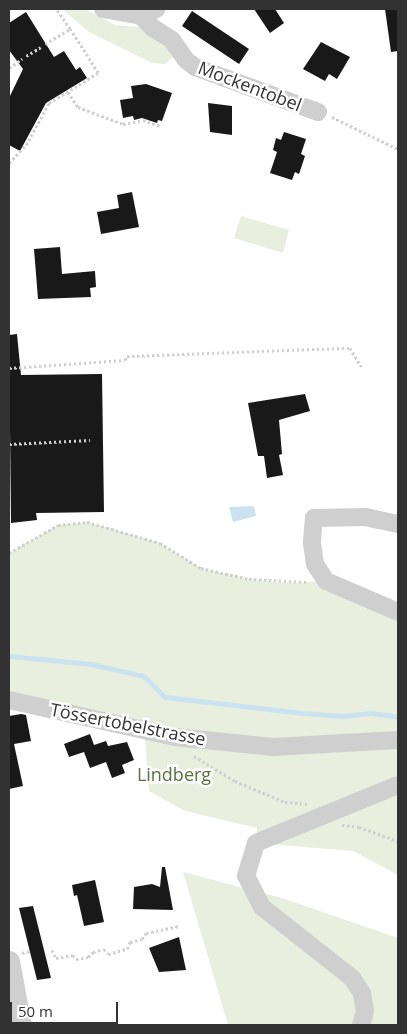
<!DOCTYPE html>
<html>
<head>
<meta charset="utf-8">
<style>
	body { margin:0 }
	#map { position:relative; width:407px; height:1034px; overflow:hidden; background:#fff; font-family:"Open Sans",sans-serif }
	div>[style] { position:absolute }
	.green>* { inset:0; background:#e8efdf }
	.water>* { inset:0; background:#cbe3ef }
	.stream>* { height:4.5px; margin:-2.25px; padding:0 2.25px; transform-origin:2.25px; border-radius:2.25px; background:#cbe3ef }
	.building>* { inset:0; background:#191919 }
	.path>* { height:2.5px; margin-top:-1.25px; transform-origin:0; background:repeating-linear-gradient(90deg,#cfcfcf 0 2.5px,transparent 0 5px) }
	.minor>* { height:18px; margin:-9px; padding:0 9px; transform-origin:9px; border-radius:9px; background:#cfcfcf }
	.tertiary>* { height:21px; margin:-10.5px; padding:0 10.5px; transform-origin:10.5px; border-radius:10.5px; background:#cfcfcf }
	span { translate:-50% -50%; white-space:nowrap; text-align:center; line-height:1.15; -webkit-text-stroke:5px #fff; paint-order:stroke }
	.street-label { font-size:18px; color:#323232 }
	.park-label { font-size:18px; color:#57723b }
	.frame { position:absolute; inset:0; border:10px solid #323232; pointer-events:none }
	.scale { position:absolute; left:10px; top:1002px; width:108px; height:22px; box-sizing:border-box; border:2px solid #323232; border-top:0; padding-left:6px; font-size:15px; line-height:18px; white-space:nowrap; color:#323232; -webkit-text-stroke:4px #fff; paint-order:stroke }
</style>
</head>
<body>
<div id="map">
	<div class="green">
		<div style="clip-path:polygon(62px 9px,85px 9px,115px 25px,140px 27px,173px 49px,173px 57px,165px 64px,152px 63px,89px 32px)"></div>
		<div style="clip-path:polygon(241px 216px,289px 230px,283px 253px,234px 238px)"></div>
		<div style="clip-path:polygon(87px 522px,160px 543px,201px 568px,249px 579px,291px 583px,326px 581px,398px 612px,398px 875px,353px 851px,256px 843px,257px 828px,185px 811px,149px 791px,144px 728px,9px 700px,9px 553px,58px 525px)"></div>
		<div style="clip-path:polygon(183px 872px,282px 898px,398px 938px,398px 1025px,228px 1025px)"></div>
	</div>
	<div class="water">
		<div style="clip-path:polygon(254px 506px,256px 516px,233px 522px,229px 507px)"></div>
	</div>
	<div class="stream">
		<div style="left:9px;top:656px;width:82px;rotate:5.6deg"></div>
		<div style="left:91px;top:664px;width:54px;rotate:12.8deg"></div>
		<div style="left:144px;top:676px;width:30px;rotate:45deg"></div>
		<div style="left:165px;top:697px;width:139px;rotate:6.6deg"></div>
		<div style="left:303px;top:713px;width:40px;rotate:4.3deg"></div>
		<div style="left:343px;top:716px;width:28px;rotate:-6deg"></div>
		<div style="left:371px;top:713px;width:27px;rotate:8deg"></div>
	</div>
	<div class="building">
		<div style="clip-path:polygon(254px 9px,275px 9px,284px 23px,270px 33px)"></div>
		<div style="clip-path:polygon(385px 9px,398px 9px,398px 51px,391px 52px)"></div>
		<div style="clip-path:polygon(192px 11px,249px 49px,239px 64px,182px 26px)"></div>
		<div style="clip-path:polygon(26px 12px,54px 57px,64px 51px,76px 70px,80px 67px,87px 78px,46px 103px,20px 151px,9px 145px,9px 98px,23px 69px,9px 50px,9px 23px)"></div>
		<div style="clip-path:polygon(321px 42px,350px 57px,337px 79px,329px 74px,325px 81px,303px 69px)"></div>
		<div style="clip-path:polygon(146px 84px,172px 93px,162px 121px,158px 120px,157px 123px,142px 118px,134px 120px,133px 116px,123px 118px,120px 100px,133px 98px,131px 86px)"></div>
		<div style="clip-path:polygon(208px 103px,232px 106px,232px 135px,210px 132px)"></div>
		<div style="clip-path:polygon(284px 132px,306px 139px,301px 154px,305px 156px,299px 174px,295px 172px,292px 180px,270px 173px,277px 152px,273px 150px,276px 138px,281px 140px)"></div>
		<div style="clip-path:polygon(132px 192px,139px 227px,101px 234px,97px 212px,119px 208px,117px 195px)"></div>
		<div style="clip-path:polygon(60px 247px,62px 274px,95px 271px,96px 287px,90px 288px,91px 297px,38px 299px,34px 249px)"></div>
		<div style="clip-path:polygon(17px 334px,21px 375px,102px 374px,104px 512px,36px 513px,37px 520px,11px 523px,9px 335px)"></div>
		<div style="clip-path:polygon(305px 394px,310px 411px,279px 420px,282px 454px,279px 455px,283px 475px,267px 478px,264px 456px,258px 456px,248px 403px)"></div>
		<div style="clip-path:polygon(21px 714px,26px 715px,31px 741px,14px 744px,23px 786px,9px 789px,9px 716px)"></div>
		<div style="clip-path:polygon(90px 734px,94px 745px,106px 741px,108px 746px,127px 742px,134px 760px,122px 765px,125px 773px,112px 778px,106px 762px,90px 768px,84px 752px,69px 757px,64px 744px)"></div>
		<div style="clip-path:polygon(162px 867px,165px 867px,173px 910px,133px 909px,134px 887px,152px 884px,160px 887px)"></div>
		<div style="clip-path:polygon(95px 880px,104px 922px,84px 926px,77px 895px,74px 896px,72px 885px)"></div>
		<div style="clip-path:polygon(33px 906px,51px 978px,37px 980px,19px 908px)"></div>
		<div style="clip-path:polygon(179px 937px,186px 970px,159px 972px,149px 948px)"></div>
	</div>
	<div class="path">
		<div style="left:45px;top:44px;width:29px;rotate:-31deg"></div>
		<div style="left:70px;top:29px;width:24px;rotate:-125deg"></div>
		<div style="left:26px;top:56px;width:17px;rotate:-31deg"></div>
		<div style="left:9px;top:68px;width:16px;rotate:-35deg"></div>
		<div style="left:68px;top:92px;width:18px;rotate:56deg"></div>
		<div style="left:78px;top:107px;width:48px;rotate:20.7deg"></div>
		<div style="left:123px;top:124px;width:20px;rotate:-11deg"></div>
		<div style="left:143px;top:120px;width:18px;rotate:19deg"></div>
		<div style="left:332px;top:117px;width:73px;rotate:25.9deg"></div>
		<div style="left:9px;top:163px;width:25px;rotate:-47deg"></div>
		<div style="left:26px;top:145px;width:48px;rotate:-61.3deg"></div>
		<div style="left:49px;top:103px;width:57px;rotate:-31.5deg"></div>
		<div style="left:98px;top:73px;width:52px;rotate:-122.5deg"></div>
		<div style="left:9px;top:368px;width:116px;rotate:-3.9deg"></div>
		<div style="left:125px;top:360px;width:4px;rotate:-63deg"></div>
		<div style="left:127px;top:356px;width:223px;rotate:-2.1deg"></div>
		<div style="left:350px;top:348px;width:22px;rotate:58deg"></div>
		<div style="left:9px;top:444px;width:81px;rotate:-2.8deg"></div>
		<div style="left:9px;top:553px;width:56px;rotate:-29.7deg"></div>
		<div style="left:58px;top:525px;width:29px;rotate:-6deg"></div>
		<div style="left:87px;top:522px;width:76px;rotate:16deg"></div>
		<div style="left:160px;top:543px;width:48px;rotate:31.4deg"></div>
		<div style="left:201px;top:568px;width:49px;rotate:12.9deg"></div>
		<div style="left:249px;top:579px;width:59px;rotate:2.9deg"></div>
		<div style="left:194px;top:756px;width:48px;rotate:31.4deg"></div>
		<div style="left:235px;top:781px;width:54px;rotate:22.8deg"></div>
		<div style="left:285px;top:802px;width:25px;rotate:5deg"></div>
		<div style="left:342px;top:825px;width:17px;rotate:7deg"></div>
		<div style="left:359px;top:827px;width:41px;rotate:19.7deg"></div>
		<div style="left:52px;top:950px;width:9px;rotate:63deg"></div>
		<div style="left:56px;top:958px;width:17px;rotate:-10deg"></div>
		<div style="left:73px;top:955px;width:5px;rotate:53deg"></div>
		<div style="left:76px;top:959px;width:12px;rotate:-9deg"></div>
		<div style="left:88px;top:957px;width:7px;rotate:-45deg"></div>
		<div style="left:93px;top:952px;width:11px;rotate:-15deg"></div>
		<div style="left:104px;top:949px;width:6px;rotate:51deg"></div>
		<div style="left:108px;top:954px;width:20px;rotate:-15deg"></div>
		<div style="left:127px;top:949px;width:8px;rotate:-67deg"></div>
		<div style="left:130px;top:942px;width:12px;rotate:-14deg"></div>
		<div style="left:142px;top:939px;width:7px;rotate:-56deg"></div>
		<div style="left:146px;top:933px;width:34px;rotate:-12deg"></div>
		<div style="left:22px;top:953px;width:9px;rotate:-13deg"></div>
	</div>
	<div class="minor">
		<div style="left:103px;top:9px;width:39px;rotate:10deg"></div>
		<div style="left:141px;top:16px;width:17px;rotate:-25deg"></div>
		<div style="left:141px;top:16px;width:17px;rotate:45deg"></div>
		<div style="left:153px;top:28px;width:22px;rotate:32deg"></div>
		<div style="left:172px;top:40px;width:24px;rotate:55deg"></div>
		<div style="left:186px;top:60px;width:11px;rotate:38deg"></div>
		<div style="left:195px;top:67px;width:131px;rotate:20.1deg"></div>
		<div style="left:398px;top:524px;width:33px;rotate:-168deg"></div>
		<div style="left:366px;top:517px;width:52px;rotate:178.9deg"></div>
		<div style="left:314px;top:518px;width:25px;rotate:95deg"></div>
		<div style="left:312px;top:543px;width:21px;rotate:82deg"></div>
		<div style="left:315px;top:564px;width:20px;rotate:57deg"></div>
		<div style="left:326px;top:581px;width:78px;rotate:23.3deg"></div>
		<div style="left:9px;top:700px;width:170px;rotate:12.6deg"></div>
		<div style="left:175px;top:737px;width:99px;rotate:5.8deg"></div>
		<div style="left:273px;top:747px;width:125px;rotate:-3.2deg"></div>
		<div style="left:361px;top:1025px;width:14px;rotate:-73deg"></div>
		<div style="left:365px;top:1012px;width:19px;rotate:-99deg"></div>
		<div style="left:362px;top:993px;width:18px;rotate:-124deg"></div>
		<div style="left:352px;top:978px;width:115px;rotate:-141.7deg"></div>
		<div style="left:262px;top:907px;width:35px;rotate:-117deg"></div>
		<div style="left:246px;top:876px;width:34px;rotate:-73deg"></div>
		<div style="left:256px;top:843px;width:153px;rotate:-22.2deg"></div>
	</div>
	<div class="tertiary">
		<div style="left:9px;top:961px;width:65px;rotate:79.4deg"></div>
	</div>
	<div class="street-label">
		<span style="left:250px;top:86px;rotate:21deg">Mockentobel</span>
		<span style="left:128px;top:724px;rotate:11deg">Tössertobelstrasse</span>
	</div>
	<div class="park-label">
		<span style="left:174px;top:774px">Lindberg</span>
	</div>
	<div class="frame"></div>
	<div class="scale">50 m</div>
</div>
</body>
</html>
